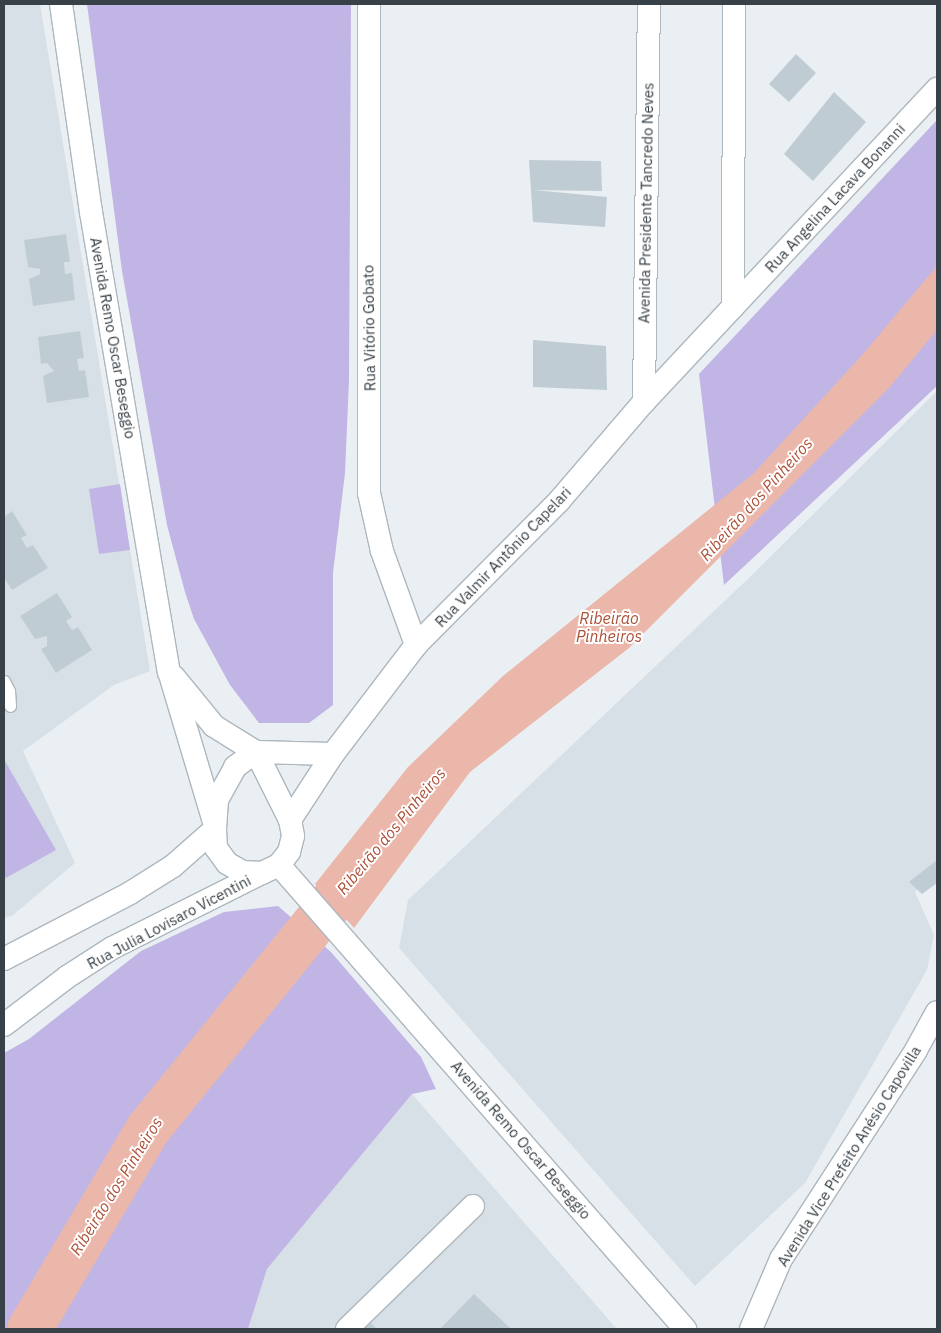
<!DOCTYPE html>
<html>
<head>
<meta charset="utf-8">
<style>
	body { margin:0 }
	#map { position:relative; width:941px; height:1333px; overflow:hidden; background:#eaeff3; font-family:"IBM Plex Sans",sans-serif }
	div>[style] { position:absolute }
	.residential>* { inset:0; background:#d8e0e7 }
	.green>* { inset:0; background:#c0b5e5 }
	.water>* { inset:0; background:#ebb7ab }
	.river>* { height:45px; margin:-22.5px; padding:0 22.5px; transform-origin:22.5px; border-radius:22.5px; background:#ebb7ab }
	.building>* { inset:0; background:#c0ccd4 }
	.roads { filter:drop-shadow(1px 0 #adb7be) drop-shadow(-1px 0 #adb7be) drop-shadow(0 1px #adb7be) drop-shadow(0 -1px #adb7be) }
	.service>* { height:11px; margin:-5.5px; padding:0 5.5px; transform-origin:5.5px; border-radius:5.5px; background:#fff }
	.minor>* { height:22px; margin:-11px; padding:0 11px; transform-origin:11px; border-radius:11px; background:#fff }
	span { translate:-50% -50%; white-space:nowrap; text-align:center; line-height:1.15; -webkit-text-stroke:4px #fff; paint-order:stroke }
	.street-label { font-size:15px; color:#384147 }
	.water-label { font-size:16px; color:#ac5038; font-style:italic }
	.frame { position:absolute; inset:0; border:5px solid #384147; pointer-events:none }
</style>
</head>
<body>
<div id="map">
	<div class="residential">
		<div style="clip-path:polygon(4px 4px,40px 4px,150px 671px,114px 685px,23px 751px,75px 863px,13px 915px,4px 918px)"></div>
		<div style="clip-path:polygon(937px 391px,937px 874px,915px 892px,934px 935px,927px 970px,805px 1183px,695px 1286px,399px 948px,408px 900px,751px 576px)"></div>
		<div style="clip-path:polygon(412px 1094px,617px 1329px,248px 1329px,267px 1269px)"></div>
	</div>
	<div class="green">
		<div style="clip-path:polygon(87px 4px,351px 4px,349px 380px,345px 473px,333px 573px,333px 705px,309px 723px,259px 723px,230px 685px,194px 619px,185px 592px,167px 525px,122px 271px)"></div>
		<div style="clip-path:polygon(937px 120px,937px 386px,724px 585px,699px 374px)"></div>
		<div style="clip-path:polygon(120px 484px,130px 550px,99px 554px,89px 489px)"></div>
		<div style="clip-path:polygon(5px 761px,56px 850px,4px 879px,4px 762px)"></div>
		<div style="clip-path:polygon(278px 906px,331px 952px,421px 1057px,436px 1089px,412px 1094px,267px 1269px,248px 1329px,4px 1329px,4px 1053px,29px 1039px,141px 951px,224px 912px)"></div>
	</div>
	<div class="water">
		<div style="clip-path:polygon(937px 266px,937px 330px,888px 389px,629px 648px,470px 772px,354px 928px,315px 884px,408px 767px,503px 676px,754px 473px,863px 354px)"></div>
	</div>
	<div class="river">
		<div style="left:29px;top:1329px;width:234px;rotate:-59.4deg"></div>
		<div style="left:148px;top:1128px;width:353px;rotate:-51deg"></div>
	</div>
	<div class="building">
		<div style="clip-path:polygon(796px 54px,816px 73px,789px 102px,769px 84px)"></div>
		<div style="clip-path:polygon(834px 92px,866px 122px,813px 181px,784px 154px)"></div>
		<div style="clip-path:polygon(529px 160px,601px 161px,602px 191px,534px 190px,607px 197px,605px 227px,533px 222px)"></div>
		<div style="clip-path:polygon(66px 234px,70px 262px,64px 262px,65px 274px,72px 273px,75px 300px,33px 306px,29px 279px,40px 274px,40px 269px,28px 267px,24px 240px)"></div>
		<div style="clip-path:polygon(80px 331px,84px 358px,77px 359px,79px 371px,85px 370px,89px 397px,47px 403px,43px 376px,54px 371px,47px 363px,41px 364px,38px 337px)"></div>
		<div style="clip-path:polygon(533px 340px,606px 346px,607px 390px,533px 387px)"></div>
		<div style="clip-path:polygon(12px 511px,27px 535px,21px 538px,27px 548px,33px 545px,48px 568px,12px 590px,4px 578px,4px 517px)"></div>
		<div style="clip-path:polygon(57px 593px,72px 617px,66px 621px,72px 630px,78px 627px,92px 650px,56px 673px,41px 649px,47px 646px,47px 636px,35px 639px,20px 616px)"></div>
		<div style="clip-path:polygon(937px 860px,937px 883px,922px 894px,909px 882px)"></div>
		<div style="clip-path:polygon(474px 1294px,511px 1329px,440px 1329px)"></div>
		<div style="clip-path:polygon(371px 1323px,377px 1329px,364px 1329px)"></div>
	</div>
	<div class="roads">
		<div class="service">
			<div style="left:4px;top:681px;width:11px;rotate:63deg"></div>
			<div style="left:9px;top:691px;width:15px;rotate:86deg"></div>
		</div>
		<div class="minor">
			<div style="left:61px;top:4px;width:210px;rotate:81.8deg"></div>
			<div style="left:91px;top:212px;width:466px;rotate:80.4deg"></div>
			<div style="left:169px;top:671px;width:161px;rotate:73.4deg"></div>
			<div style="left:369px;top:4px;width:489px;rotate:90deg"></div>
			<div style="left:369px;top:493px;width:59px;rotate:77.4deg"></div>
			<div style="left:382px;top:551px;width:100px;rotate:70.1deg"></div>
			<div style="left:733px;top:307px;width:303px;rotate:-89.8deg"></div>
			<div style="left:644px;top:402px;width:398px;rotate:-89.3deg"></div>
			<div style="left:174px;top:677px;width:63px;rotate:50.8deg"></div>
			<div style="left:214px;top:726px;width:49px;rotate:31.8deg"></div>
			<div style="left:256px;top:752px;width:77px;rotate:1.5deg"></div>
			<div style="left:256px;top:752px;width:76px;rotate:63.4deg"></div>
			<div style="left:290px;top:820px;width:16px;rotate:79deg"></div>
			<div style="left:293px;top:836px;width:16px;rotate:104deg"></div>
			<div style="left:289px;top:852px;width:16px;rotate:128deg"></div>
			<div style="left:279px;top:865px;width:19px;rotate:155deg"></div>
			<div style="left:262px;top:873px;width:19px;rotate:-177deg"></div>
			<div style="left:243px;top:872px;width:18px;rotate:-151deg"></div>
			<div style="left:227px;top:863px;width:19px;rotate:-126deg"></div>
			<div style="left:216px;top:848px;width:19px;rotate:-93deg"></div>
			<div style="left:215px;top:829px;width:29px;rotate:-86deg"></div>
			<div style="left:217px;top:800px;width:38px;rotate:-61deg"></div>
			<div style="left:235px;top:767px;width:26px;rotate:-36deg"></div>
			<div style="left:290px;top:820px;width:79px;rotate:-56.9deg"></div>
			<div style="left:333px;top:754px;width:137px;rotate:-52.7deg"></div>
			<div style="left:416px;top:645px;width:203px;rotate:-45.2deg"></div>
			<div style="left:559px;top:501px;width:130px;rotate:-49.4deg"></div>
			<div style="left:644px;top:402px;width:429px;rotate:-46.9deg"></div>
			<div style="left:279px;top:865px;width:617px;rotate:48.81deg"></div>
			<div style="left:4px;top:959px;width:142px;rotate:-27.6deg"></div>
			<div style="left:130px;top:893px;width:51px;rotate:-32.1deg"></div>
			<div style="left:173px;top:866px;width:56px;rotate:-41.4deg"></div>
			<div style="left:4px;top:1025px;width:79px;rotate:-37.3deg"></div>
			<div style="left:67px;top:977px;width:54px;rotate:-32.8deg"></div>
			<div style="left:112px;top:948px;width:168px;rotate:-26.6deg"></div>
			<div style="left:347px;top:1329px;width:176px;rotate:-44.3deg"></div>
			<div style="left:751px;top:1329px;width:76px;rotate:-66.8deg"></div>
			<div style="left:781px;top:1259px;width:249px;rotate:-57.1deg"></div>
			<div style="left:916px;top:1050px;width:43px;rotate:-61.1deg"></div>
		</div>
	</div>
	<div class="street-label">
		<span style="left:835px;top:198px;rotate:-47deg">Rua Angelina Lacava Bonanni</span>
		<span style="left:646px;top:203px;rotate:-89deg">Avenida Presidente Tancredo Neves</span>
		<span style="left:369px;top:328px;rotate:-91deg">Rua Vitório Gobato</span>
		<span style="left:113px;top:338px;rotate:80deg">Avenida Remo Oscar Beseggio</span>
		<span style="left:503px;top:557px;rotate:-46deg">Rua Valmir Antônio Capelari</span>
		<span style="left:169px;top:922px;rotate:-28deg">Rua Julia Lovisaro Vicentini</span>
		<span style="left:521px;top:1140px;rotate:49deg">Avenida Remo Oscar Beseggio</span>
		<span style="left:849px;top:1156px;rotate:-58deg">Avenida Vice Prefeito Anésio Capovilla</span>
	</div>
	<div class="water-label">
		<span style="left:756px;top:499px;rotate:-48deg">Ribeirão dos Pinheiros</span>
		<span style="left:609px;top:627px">Ribeirão<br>Pinheiros</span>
		<span style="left:391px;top:831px;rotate:-50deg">Ribeirão dos Pinheiros</span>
		<span style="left:116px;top:1186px;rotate:-58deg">Ribeirão dos Pinheiros</span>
	</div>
	<div class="frame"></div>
</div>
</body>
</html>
